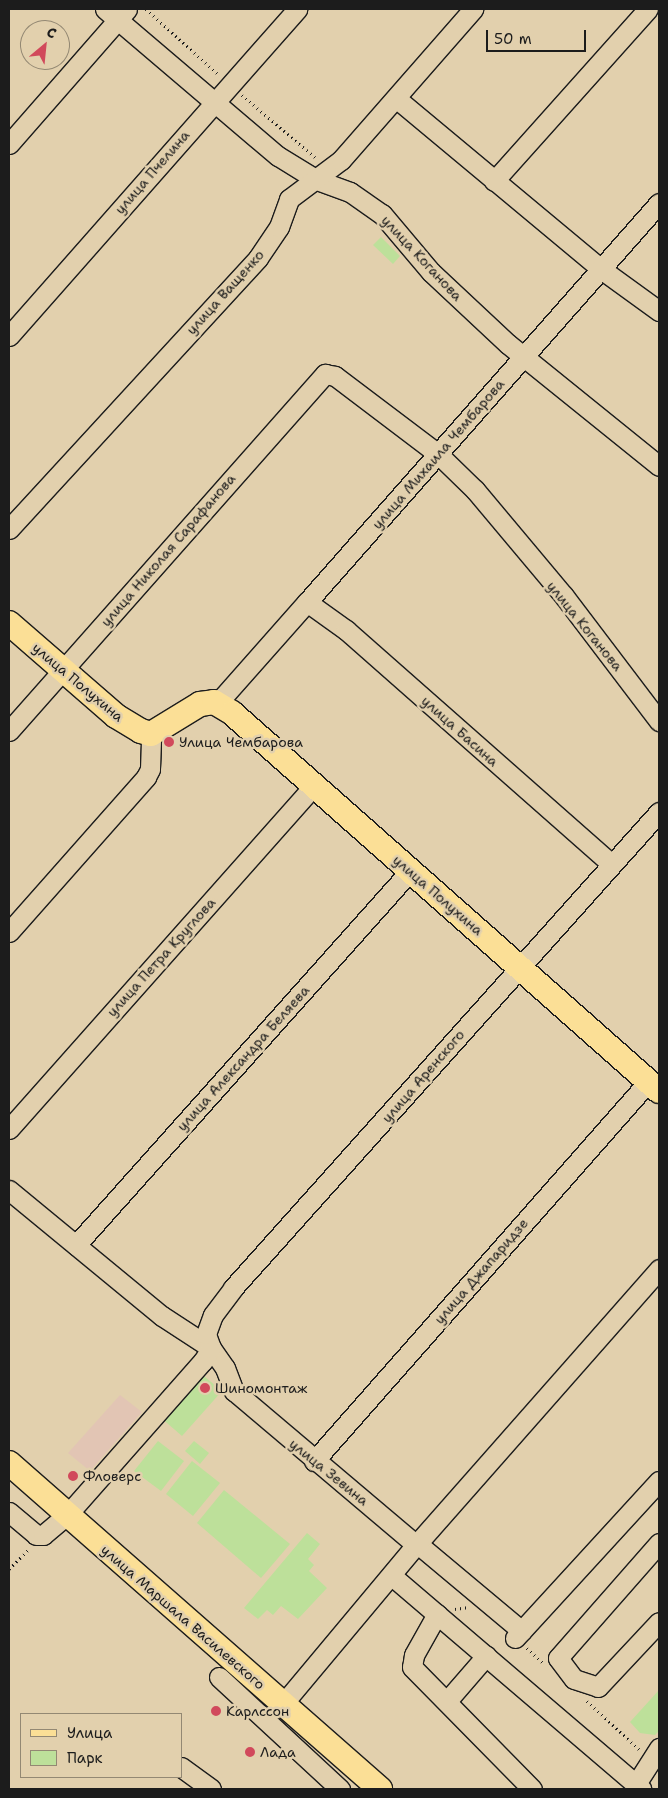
<!DOCTYPE html>
<html>
<head>
<meta charset="utf-8">
<style>
	body { margin:0 }
	#map { position:relative; width:668px; height:1798px; overflow:hidden; background:#e2d0ad; font-family:"Shantell Sans",sans-serif }
	div>[style] { position:absolute }
	.built>* { inset:0; background:#e2c5b4 }
	.green>* { inset:0; background:#bde09a }
	.path>* { height:2.5px; margin-top:-1.25px; transform-origin:0; background:repeating-linear-gradient(90deg,#1c1c1c 0 1px,transparent 0 5px) }
	.roads { filter:drop-shadow(1px 0 #1c1c1c) drop-shadow(-1px 0 #1c1c1c) drop-shadow(0 1px #1c1c1c) drop-shadow(0 -1px #1c1c1c) }
	.minor>* { height:19px; margin:-9.5px; padding:0 9.5px; transform-origin:9.5px; border-radius:9.5px; background:#e2d0ad }
	.major>* { height:24px; margin:-12px; padding:0 12px; transform-origin:12px; border-radius:12px; background:#fbdf96 }
	.dots>* { width:14px; height:14px; translate:-50% -50%; box-sizing:border-box; border:2px solid #e2d0ad; border-radius:50% }
	span { translate:-50% -50%; white-space:nowrap; text-align:center; line-height:1.15; -webkit-text-stroke:5px #e2d0ad; paint-order:stroke }
	.street-label { font-size:14px; color:#1c1c1c }
	.poi-label { font-size:14px; color:#1c1c1c }
	.left { translate:0 -50%; text-align:left }
	.frame { position:absolute; inset:0; border:10px solid #1c1c1c; pointer-events:none }
	.legend { position:absolute; left:20px; top:1713px; width:162px; height:65px; box-sizing:border-box; background:#e2d0ad; border:1px solid #938873; margin:0; padding:6px 9px; list-style:none; font-size:15px; color:#1c1c1c }
	.legend li { display:flex; align-items:center; gap:10px; height:25px }
	.legend b { width:25px; border:1px solid #938873 }
	.north { position:absolute; left:20px; top:20px; width:50px; height:50px; box-sizing:border-box; background:#e2d0ad; border:1px solid #938873; border-radius:50%; rotate:28deg; font-size:14px; font-weight:700; line-height:20px; text-align:center; color:#1c1c1c }
	.north::after { content:''; display:block; margin:auto; width:18px; height:22px; background:#d1495b; clip-path:polygon(50% 0,100% 100%,50% 72%,0 100%) }
	.scale { position:absolute; left:486px; top:30px; width:100px; height:22px; box-sizing:border-box; border:2px solid #1c1c1c; border-top:0; padding-left:6px; font-size:15px; line-height:18px; white-space:nowrap; color:#1c1c1c; -webkit-text-stroke:4px #e2d0ad; paint-order:stroke }
</style>
</head>
<body>
<div id="map">
	<div class="built">
		<div style="clip-path:polygon(120px 1395px,142px 1412px,90px 1471px,68px 1453px)"></div>
	</div>
	<div class="green">
		<div style="clip-path:polygon(381px 237px,400px 256px,393px 264px,373px 245px)"></div>
		<div style="clip-path:polygon(199px 1372px,222px 1391px,182px 1436px,160px 1417px)"></div>
		<div style="clip-path:polygon(158px 1441px,184px 1461px,161px 1491px,134px 1471px)"></div>
		<div style="clip-path:polygon(194px 1441px,209px 1453px,200px 1464px,185px 1451px)"></div>
		<div style="clip-path:polygon(192px 1461px,220px 1483px,193px 1516px,166px 1494px)"></div>
		<div style="clip-path:polygon(224px 1490px,290px 1544px,261px 1578px,197px 1523px)"></div>
		<div style="clip-path:polygon(307px 1533px,320px 1544px,308px 1559px,314px 1565px,309px 1571px,327px 1588px,298px 1619px,281px 1606px,273px 1615px,267px 1610px,258px 1619px,244px 1608px)"></div>
		<div style="clip-path:polygon(659px 1690px,659px 1731px,655px 1735px,640px 1733px,630px 1722px)"></div>
	</div>
	<div class="path">
		<div style="left:146px;top:9px;width:98px;rotate:42.1deg"></div>
		<div style="left:242px;top:95px;width:97px;rotate:40.4deg"></div>
		<div style="left:9px;top:1569px;width:28px;rotate:-45deg"></div>
		<div style="left:455px;top:1609px;width:14px;rotate:-8deg"></div>
		<div style="left:527px;top:1648px;width:22px;rotate:43deg"></div>
		<div style="left:587px;top:1701px;width:72px;rotate:42.8deg"></div>
	</div>
	<div class="roads">
		<div class="minor">
			<div style="left:105px;top:9px;width:227px;rotate:40.4deg"></div>
			<div style="left:278px;top:156px;width:46px;rotate:31.6deg"></div>
			<div style="left:317px;top:180px;width:35px;rotate:20deg"></div>
			<div style="left:350px;top:192px;width:39px;rotate:35deg"></div>
			<div style="left:382px;top:214px;width:76px;rotate:49.8deg"></div>
			<div style="left:431px;top:272px;width:105px;rotate:43.1deg"></div>
			<div style="left:508px;top:344px;width:194px;rotate:38.9deg"></div>
			<div style="left:397px;top:99px;width:266px;rotate:39.8deg"></div>
			<div style="left:601px;top:269px;width:72px;rotate:35.9deg"></div>
			<div style="left:9px;top:144px;width:179px;rotate:-48.8deg"></div>
			<div style="left:494px;top:181px;width:231px;rotate:-48.2deg"></div>
			<div style="left:9px;top:336px;width:436px;rotate:-48.6deg"></div>
			<div style="left:9px;top:529px;width:368px;rotate:-47.4deg"></div>
			<div style="left:258px;top:258px;width:37px;rotate:-56deg"></div>
			<div style="left:279px;top:227px;width:30px;rotate:-70deg"></div>
			<div style="left:289px;top:199px;width:65px;rotate:-36.9deg"></div>
			<div style="left:341px;top:160px;width:201px;rotate:-48.8deg"></div>
			<div style="left:307px;top:602px;width:48px;rotate:35.7deg"></div>
			<div style="left:346px;top:630px;width:354px;rotate:41.4deg"></div>
			<div style="left:214px;top:702px;width:9px;rotate:-27deg"></div>
			<div style="left:222px;top:698px;width:128px;rotate:-48.5deg"></div>
			<div style="left:307px;top:602px;width:532px;rotate:-48.58deg"></div>
			<div style="left:9px;top:731px;width:477px;rotate:-48.5deg"></div>
			<div style="left:325px;top:374px;width:10px;rotate:11deg"></div>
			<div style="left:335px;top:376px;width:129px;rotate:37.1deg"></div>
			<div style="left:438px;top:454px;width:52px;rotate:44.2deg"></div>
			<div style="left:475px;top:490px;width:138px;rotate:50deg"></div>
			<div style="left:564px;top:596px;width:157px;rotate:52.8deg"></div>
			<div style="left:9px;top:932px;width:207px;rotate:-48.5deg"></div>
			<div style="left:146px;top:777px;width:9px;rotate:-63deg"></div>
			<div style="left:150px;top:769px;width:35px;rotate:-88deg"></div>
			<div style="left:9px;top:1129px;width:459px;rotate:-48.4deg"></div>
			<div style="left:9px;top:1190px;width:198px;rotate:39.5deg"></div>
			<div style="left:162px;top:1316px;width:59px;rotate:33.1deg"></div>
			<div style="left:211px;top:1348px;width:24px;rotate:55deg"></div>
			<div style="left:225px;top:1368px;width:25px;rotate:69deg"></div>
			<div style="left:234px;top:1391px;width:238px;rotate:40.2deg"></div>
			<div style="left:76px;top:1245px;width:501px;rotate:-48.23deg"></div>
			<div style="left:314px;top:1461px;width:505px;rotate:-48.61deg"></div>
			<div style="left:9px;top:1512px;width:35px;rotate:40deg"></div>
			<div style="left:36px;top:1535px;width:7px"></div>
			<div style="left:43px;top:1535px;width:31px;rotate:-40deg"></div>
			<div style="left:67px;top:1515px;width:205px;rotate:-48.6deg"></div>
			<div style="left:203px;top:1361px;width:15px;rotate:-58deg"></div>
			<div style="left:211px;top:1348px;width:15px;rotate:-110deg"></div>
			<div style="left:206px;top:1334px;width:20px;rotate:-70deg"></div>
			<div style="left:213px;top:1315px;width:34px;rotate:-53deg"></div>
			<div style="left:233px;top:1288px;width:639px;rotate:-48.17deg"></div>
			<div style="left:659px;top:1543px;width:153px;rotate:131.3deg"></div>
			<div style="left:558px;top:1658px;width:26px;rotate:53deg"></div>
			<div style="left:574px;top:1679px;width:25px;rotate:18deg"></div>
			<div style="left:598px;top:1687px;width:89px;rotate:-46.8deg"></div>
			<div style="left:419px;top:1545px;width:134px;rotate:39.9deg"></div>
			<div style="left:392px;top:1576px;width:328px;rotate:40.5deg"></div>
			<div style="left:437px;top:1614px;width:47px;rotate:119.3deg"></div>
			<div style="left:414px;top:1655px;width:12px;rotate:99deg"></div>
			<div style="left:412px;top:1667px;width:171px;rotate:45.5deg"></div>
			<div style="left:515px;top:1638px;width:213px;rotate:-47.5deg"></div>
			<div style="left:219px;top:1677px;width:165px;rotate:42.8deg"></div>
			<div style="left:447px;top:1701px;width:60px;rotate:-49.1deg"></div>
			<div style="left:282px;top:1705px;width:209px;rotate:-50.1deg"></div>
			<div style="left:416px;top:1545px;width:368px;rotate:-48.6deg"></div>
			<div style="left:181px;top:1767px;width:37px;rotate:36deg"></div>
			<div style="left:636px;top:1784px;width:43px;rotate:-57.4deg"></div>
		</div>
		<div class="major">
			<div style="left:9px;top:623px;width:142px;rotate:41deg"></div>
			<div style="left:116px;top:716px;width:29px;rotate:31deg"></div>
			<div style="left:141px;top:731px;width:10px;rotate:17deg"></div>
			<div style="left:151px;top:734px;width:57px;rotate:-31.5deg"></div>
			<div style="left:200px;top:704px;width:14px;rotate:-8deg"></div>
			<div style="left:214px;top:702px;width:21px;rotate:31deg"></div>
			<div style="left:232px;top:713px;width:570px;rotate:41.52deg"></div>
			<div style="left:9px;top:1463px;width:494px;rotate:41.3deg"></div>
		</div>
	</div>
	<div class="dots">
		<div style="left:169px;top:742px;background:#d1495b"></div>
		<div style="left:205px;top:1388px;background:#d1495b"></div>
		<div style="left:73px;top:1476px;background:#d1495b"></div>
		<div style="left:216px;top:1711px;background:#d1495b"></div>
		<div style="left:250px;top:1752px;background:#d1495b"></div>
	</div>
	<div class="street-label">
		<span style="left:152px;top:172px;rotate:-49deg">улица Пчелина</span>
		<span style="left:422px;top:258px;rotate:47deg">улица Коганова</span>
		<span style="left:225px;top:292px;rotate:-48deg">улица Ващенко</span>
		<span style="left:438px;top:454px;rotate:-49deg">улица Михаила Чембарова</span>
		<span style="left:168px;top:550px;rotate:-49deg">улица Николая Сарафанова</span>
		<span style="left:585px;top:626px;rotate:51deg">улица Коганова</span>
		<span style="left:78px;top:682px;rotate:40deg">улица Полухина</span>
		<span style="left:460px;top:731px;rotate:42deg">улица Басина</span>
		<span style="left:438px;top:895px;rotate:41deg">улица Полухина</span>
		<span style="left:161px;top:957px;rotate:-48deg">улица Петра Круглова</span>
		<span style="left:243px;top:1058px;rotate:-48deg">улица Александра Беляева</span>
		<span style="left:423px;top:1076px;rotate:-49deg">улица Аренского</span>
		<span style="left:481px;top:1271px;rotate:-49deg">улица Джапаридзе</span>
		<span style="left:329px;top:1472px;rotate:39deg">улица Зевина</span>
		<span style="left:183px;top:1617px;rotate:41deg">улица Маршала Василевского</span>
	</div>
	<div class="poi-label">
		<span class="left" style="left:179px;top:742px">Улица Чембарова</span>
		<span class="left" style="left:215px;top:1388px">Шиномонтаж</span>
		<span class="left" style="left:83px;top:1476px">Фловерс</span>
		<span class="left" style="left:226px;top:1711px">Карлссон</span>
		<span class="left" style="left:260px;top:1752px">Лада</span>
	</div>
	<div class="frame"></div>
	<ul class="legend">
	<li><b style="height:6px;background:#fbdf96"></b>Улица</li>
	<li><b style="height:14px;background:#bde09a"></b>Парк</li>
	</ul>
	<div class="north">С</div>
	<div class="scale">50 m</div>
</div>
</body>
</html>
